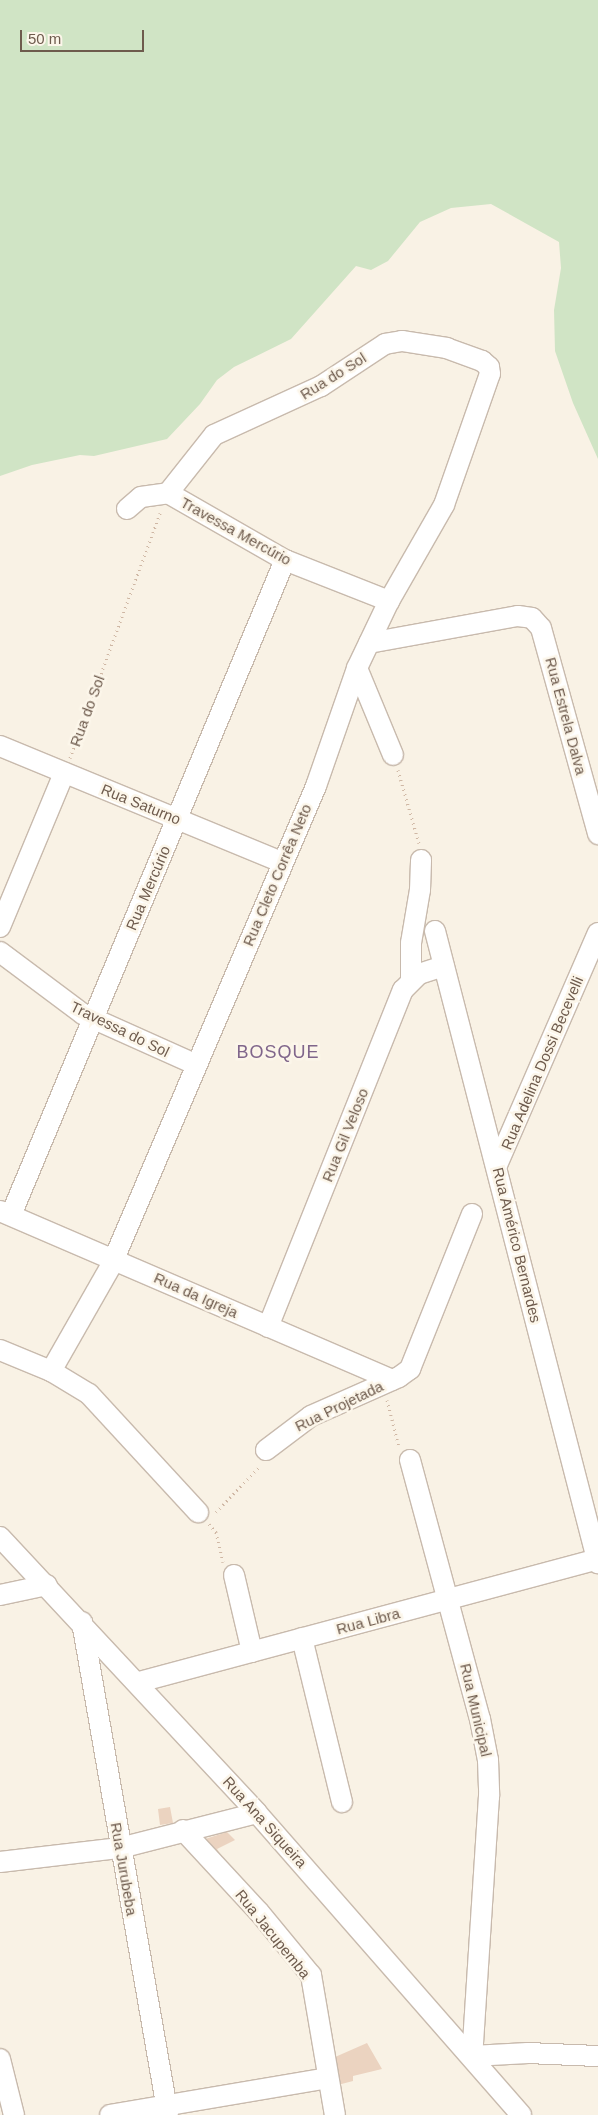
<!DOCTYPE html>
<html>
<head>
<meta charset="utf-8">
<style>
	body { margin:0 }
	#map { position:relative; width:598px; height:2115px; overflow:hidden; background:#f9f2e5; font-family:Helvetica,sans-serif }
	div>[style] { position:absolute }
	.green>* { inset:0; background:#d0e4c5 }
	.building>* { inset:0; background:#ebd3c0 }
	.path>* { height:3px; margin-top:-1.5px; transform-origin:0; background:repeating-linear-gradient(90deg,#cfb7a4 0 1px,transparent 0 5px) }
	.roads { filter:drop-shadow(1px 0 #c8baad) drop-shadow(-1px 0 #c8baad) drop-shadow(0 1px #c8baad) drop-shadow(0 -1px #c8baad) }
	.minor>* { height:20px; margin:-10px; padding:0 10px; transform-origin:10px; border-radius:10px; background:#fff }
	span { translate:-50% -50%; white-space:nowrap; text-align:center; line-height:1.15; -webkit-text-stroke:5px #fcf6ea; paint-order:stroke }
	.street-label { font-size:15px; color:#6e5b4d }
	.quarter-label { font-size:18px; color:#80668b; letter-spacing:1px }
	.scale { position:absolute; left:20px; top:30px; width:124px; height:22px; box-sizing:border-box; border:2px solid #6e5b4d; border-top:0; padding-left:6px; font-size:15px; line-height:18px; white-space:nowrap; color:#6e5b4d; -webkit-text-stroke:4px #fcf6ea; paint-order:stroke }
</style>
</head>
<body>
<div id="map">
	<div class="green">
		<div style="clip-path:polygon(0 0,598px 0,598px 459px,573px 403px,555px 351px,554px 310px,561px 268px,559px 242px,491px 204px,451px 208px,420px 222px,388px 261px,371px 270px,356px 266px,291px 339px,234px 367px,217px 380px,200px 404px,167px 439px,94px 456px,80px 455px,32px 465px,0 476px)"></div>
	</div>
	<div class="building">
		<div style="clip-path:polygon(170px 1807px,173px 1823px,160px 1825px,158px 1809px)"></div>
		<div style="clip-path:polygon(227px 1832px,235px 1840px,217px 1849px,221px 1855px,213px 1860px,199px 1841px)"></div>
		<div style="clip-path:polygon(367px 2043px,382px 2069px,353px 2076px,353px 2081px,334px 2086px,326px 2061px)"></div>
	</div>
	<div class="path">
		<div style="left:70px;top:758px;width:261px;rotate:-69.8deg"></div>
		<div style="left:398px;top:770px;width:76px;rotate:74deg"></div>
		<div style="left:387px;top:1400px;width:49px;rotate:75.7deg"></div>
		<div style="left:216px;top:1512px;width:64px;rotate:-46.3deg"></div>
		<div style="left:209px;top:1524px;width:11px;rotate:49deg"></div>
		<div style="left:216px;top:1532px;width:31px;rotate:77deg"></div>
	</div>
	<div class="roads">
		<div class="minor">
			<div style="left:168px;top:493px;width:135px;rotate:29.8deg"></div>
			<div style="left:285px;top:560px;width:112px;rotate:21.5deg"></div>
			<div style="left:127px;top:509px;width:18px;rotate:-41deg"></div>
			<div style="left:141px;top:497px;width:27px;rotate:-8deg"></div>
			<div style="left:369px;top:643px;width:151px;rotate:-10.3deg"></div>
			<div style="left:518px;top:616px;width:14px;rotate:8deg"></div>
			<div style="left:532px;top:618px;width:13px;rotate:48deg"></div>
			<div style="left:541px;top:628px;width:214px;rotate:74.5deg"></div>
			<div style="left:357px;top:668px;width:94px;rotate:67.5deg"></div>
			<div style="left:0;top:746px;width:305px;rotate:22.4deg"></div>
			<div style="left:0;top:927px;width:167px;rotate:-67.4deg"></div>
			<div style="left:435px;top:931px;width:653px;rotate:75.54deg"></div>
			<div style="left:0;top:952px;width:104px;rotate:36.8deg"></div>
			<div style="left:83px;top:1014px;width:123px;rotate:24.1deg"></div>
			<div style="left:411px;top:979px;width:36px;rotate:-90deg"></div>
			<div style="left:411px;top:943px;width:54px;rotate:-80.4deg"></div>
			<div style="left:420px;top:890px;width:30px;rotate:-88deg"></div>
			<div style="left:497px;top:1165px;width:253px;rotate:-66.5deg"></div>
			<div style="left:0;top:1211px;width:427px;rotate:23.3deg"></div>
			<div style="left:11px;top:1215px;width:710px;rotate:-67.3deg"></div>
			<div style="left:268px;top:1327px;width:363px;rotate:-68.2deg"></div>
			<div style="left:403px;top:990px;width:23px;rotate:-45deg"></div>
			<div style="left:419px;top:974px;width:26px;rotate:-18deg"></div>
			<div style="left:0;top:1350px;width:55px;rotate:22.4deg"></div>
			<div style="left:51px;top:1371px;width:44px;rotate:31.2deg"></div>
			<div style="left:89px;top:1394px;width:161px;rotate:47.3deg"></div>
			<div style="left:51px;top:1371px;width:121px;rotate:-60.3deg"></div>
			<div style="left:111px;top:1266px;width:522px;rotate:-66.87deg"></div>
			<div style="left:316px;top:786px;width:125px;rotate:-70.8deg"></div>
			<div style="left:357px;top:668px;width:74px;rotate:-64.5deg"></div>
			<div style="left:389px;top:601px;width:111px;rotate:-60.2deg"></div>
			<div style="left:444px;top:505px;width:139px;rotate:-70.7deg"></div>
			<div style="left:490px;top:374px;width:7px;rotate:-98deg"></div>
			<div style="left:489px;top:367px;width:9px;rotate:-139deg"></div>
			<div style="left:482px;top:361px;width:37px;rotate:-160deg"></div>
			<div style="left:447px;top:348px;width:46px;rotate:-171.2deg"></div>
			<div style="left:402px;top:341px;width:17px;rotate:170deg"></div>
			<div style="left:385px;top:344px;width:77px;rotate:146.7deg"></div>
			<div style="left:321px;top:386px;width:118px;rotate:155.4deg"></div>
			<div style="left:214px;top:435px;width:74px;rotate:128.4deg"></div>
			<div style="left:266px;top:1450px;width:56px;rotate:-37.1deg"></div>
			<div style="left:311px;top:1416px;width:96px;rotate:-23.9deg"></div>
			<div style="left:399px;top:1377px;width:14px;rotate:-36deg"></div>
			<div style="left:410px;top:1369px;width:167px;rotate:-68.2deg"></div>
			<div style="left:410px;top:1460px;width:268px;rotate:74.9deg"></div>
			<div style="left:480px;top:1719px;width:42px;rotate:79deg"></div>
			<div style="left:488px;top:1760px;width:36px;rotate:88deg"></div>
			<div style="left:489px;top:1796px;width:261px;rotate:93.7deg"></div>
			<div style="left:472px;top:2056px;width:56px;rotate:-3.1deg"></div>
			<div style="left:528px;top:2053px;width:70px;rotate:2.5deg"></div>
			<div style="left:0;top:1537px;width:377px;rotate:47deg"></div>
			<div style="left:257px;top:1813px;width:401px;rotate:48.8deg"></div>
			<div style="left:234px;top:1575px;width:79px;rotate:76.8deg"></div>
			<div style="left:0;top:1595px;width:48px;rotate:-12deg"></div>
			<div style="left:82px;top:1622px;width:500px;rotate:80.1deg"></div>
			<div style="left:302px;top:1638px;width:169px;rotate:76.3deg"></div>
			<div style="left:139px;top:1682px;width:475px;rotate:-15deg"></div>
			<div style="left:183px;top:1830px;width:112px;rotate:47.2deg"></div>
			<div style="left:259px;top:1912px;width:82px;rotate:50.5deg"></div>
			<div style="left:311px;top:1975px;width:142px;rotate:80.3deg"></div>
			<div style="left:0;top:1862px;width:121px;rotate:-6.7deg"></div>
			<div style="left:120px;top:1848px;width:141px;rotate:-14.3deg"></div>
			<div style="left:0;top:2059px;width:58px;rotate:76deg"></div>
			<div style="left:110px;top:2115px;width:221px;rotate:-9.6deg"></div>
		</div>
	</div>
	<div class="street-label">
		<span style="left:333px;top:376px;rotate:-32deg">Rua do Sol</span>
		<span style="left:236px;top:531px;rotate:29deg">Travessa Mercúrio</span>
		<span style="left:87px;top:711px;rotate:-70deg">Rua do Sol</span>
		<span style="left:566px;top:716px;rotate:75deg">Rua Estrela Dalva</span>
		<span style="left:141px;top:804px;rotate:22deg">Rua Saturno</span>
		<span style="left:277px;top:875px;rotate:-67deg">Rua Cleto Corrêa Neto</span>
		<span style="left:148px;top:888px;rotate:-67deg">Rua Mercúrio</span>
		<span style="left:120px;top:1029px;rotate:26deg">Travessa do Sol</span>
		<span style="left:542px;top:1063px;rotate:-67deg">Rua Adelina Dossi Becevelli</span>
		<span style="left:345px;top:1135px;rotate:-68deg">Rua Gil Veloso</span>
		<span style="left:517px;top:1245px;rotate:76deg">Rua Américo Bernardes</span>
		<span style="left:196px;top:1295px;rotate:24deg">Rua da Igreja</span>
		<span style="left:339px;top:1406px;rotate:-26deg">Rua Projetada</span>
		<span style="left:368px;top:1621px;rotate:-15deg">Rua Libra</span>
		<span style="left:476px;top:1710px;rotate:77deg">Rua Municipal</span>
		<span style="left:265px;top:1822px;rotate:48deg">Rua Ana Siqueira</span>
		<span style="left:124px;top:1869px;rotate:80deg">Rua Jurubeba</span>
		<span style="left:273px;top:1934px;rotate:51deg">Rua Jacupemba</span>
	</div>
	<div class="quarter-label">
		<span style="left:278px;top:1052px">BOSQUE</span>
	</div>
	<div class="scale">50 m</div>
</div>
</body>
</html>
